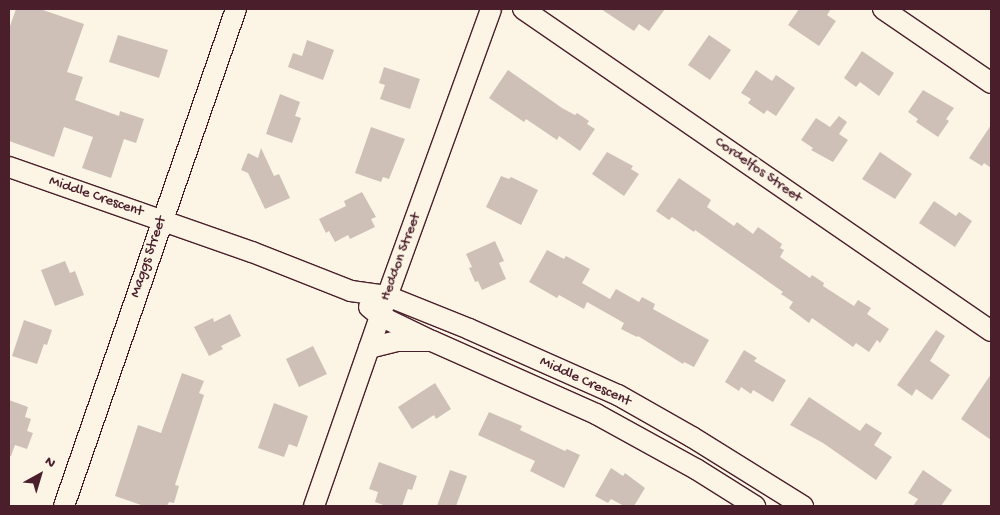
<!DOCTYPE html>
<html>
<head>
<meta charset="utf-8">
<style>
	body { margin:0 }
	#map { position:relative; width:1000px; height:515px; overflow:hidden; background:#fcf5e5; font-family:"Gochi Hand",sans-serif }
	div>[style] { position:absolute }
	.building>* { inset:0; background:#cfc0b7 }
	.roads { filter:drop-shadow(1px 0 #4a1f2b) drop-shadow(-1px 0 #4a1f2b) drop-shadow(0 1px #4a1f2b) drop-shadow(0 -1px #4a1f2b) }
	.street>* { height:20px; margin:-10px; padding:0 10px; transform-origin:10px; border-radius:10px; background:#fcf5e5 }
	span { translate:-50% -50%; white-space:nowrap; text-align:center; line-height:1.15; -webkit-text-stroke:5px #fcf5e5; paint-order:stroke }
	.street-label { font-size:15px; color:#4a1f2b }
	.frame { position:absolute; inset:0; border:10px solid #4a1f2b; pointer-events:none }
	.north { position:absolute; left:15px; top:450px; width:50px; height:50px; -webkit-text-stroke:4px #fcf5e5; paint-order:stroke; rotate:39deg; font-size:14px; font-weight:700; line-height:20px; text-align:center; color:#4a1f2b }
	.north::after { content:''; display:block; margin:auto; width:18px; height:22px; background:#4a1f2b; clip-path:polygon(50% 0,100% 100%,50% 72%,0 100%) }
</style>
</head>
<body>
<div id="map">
	<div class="building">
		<div style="clip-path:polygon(16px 9px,40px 9px,84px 24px,67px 72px,83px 77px,75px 100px,119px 116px,120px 111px,144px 119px,136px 143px,124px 139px,111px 178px,82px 168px,93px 137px,64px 127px,54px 157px,9px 141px,9px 29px)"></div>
		<div style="clip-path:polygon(601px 9px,665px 9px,649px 31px,639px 24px,634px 31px)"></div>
		<div style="clip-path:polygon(799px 9px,831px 9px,827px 15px,836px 21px,819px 46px,788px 25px)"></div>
		<div style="clip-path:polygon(118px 35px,168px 50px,159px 78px,109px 62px)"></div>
		<div style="clip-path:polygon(709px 35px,731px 50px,710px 80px,688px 65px)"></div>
		<div style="clip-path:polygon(307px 40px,334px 50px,323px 80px,288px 67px,293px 53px,302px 56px)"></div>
		<div style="clip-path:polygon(862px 51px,894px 73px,879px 96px,860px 82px,856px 87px,844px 78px)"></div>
		<div style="clip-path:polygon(384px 67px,420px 79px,410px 109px,380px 99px,385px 85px,379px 83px)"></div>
		<div style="clip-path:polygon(508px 70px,562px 108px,575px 115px,577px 113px,589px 121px,587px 124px,595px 129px,580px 151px,559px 136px,557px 140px,526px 119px,524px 122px,489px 98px)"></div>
		<div style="clip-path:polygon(756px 70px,772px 81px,776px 75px,795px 88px,776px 116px,767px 110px,764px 114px,748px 103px,751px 99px,741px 93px)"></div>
		<div style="clip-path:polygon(923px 90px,954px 108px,946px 119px,949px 121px,938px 137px,916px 122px,918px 119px,908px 112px)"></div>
		<div style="clip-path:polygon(280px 94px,300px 102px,295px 116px,301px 118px,292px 143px,266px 134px)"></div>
		<div style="clip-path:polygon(839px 116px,847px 122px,839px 134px,848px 140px,833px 162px,811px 150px,813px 148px,801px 140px,816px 118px,830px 127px)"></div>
		<div style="clip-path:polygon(991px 125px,991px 168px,984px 163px,982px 166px,969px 158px)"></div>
		<div style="clip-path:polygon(371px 127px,405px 139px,389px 179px,383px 177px,381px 182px,355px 173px)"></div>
		<div style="clip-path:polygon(261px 148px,274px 176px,279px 174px,290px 198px,265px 209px,248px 173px,241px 170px,248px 153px,258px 158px)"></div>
		<div style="clip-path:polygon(607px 152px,633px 166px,631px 169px,639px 174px,624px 196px,592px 174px)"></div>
		<div style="clip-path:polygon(880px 152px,912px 174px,895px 199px,862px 179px)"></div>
		<div style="clip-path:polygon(501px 176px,509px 179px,511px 177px,538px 190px,521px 225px,486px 207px)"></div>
		<div style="clip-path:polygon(679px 178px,711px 200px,707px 207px,734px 226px,737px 222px,753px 234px,758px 227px,782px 244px,780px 248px,784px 250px,780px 257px,810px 278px,812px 275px,824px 283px,823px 286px,854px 306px,858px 300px,871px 308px,867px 314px,889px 329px,880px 343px,877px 340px,869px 352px,856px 343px,853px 347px,812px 318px,809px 323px,789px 308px,793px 302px,781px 294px,783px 292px,695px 230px,694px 232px,672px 217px,669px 220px,656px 211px)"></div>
		<div style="clip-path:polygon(362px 192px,376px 217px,371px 219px,375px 227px,350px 239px,348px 235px,335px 242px,329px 231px,326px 233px,319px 219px,346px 206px,344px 201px)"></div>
		<div style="clip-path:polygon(934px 201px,956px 216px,959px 212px,972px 221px,955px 247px,919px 223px)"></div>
		<div style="clip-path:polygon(495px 241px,504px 261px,499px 263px,506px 279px,482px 290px,478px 281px,475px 282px,469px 268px,472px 267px,466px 254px)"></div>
		<div style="clip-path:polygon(547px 250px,564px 259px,566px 256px,590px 269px,582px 283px,610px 299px,616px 289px,639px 302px,642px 297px,655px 304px,653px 309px,709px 340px,694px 367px,684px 362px,683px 364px,638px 336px,637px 337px,621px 329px,624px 323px,587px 302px,584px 309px,559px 295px,557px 298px,529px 282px)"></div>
		<div style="clip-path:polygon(65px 261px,70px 273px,75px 271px,84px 295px,55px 306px,41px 270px)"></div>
		<div style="clip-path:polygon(230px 314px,241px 336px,221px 346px,223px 349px,209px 356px,194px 327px,213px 318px,214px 322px)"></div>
		<div style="clip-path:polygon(24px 320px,52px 330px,47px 345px,44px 344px,37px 364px,12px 356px)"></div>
		<div style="clip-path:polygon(936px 330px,945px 336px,930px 361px,950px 375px,932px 400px,916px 389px,912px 396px,897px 385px)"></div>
		<div style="clip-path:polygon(313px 346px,327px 374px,299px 387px,286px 359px)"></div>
		<div style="clip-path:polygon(744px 350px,757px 358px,754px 361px,786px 380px,773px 402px,753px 390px,751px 394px,741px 387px,739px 391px,725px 382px)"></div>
		<div style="clip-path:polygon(182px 373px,204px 381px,199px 393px,204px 395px,175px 485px,179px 486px,174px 503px,169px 502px,167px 506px,144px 506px,115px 496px,138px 425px,161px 433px)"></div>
		<div style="clip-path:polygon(991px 374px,991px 440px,961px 419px)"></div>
		<div style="clip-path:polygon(435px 383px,451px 409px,436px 419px,434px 415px,412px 429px,398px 407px)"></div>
		<div style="clip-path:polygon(809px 397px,860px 431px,866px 423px,882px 433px,874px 445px,892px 457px,876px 480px,823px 443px,790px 425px)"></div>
		<div style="clip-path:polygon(9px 400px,28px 407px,25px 417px,31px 419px,27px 431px,33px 433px,27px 449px,15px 445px,11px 456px,9px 456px)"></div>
		<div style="clip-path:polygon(274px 403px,308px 416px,297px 447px,289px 444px,284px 457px,258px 448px)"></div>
		<div style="clip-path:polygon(489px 412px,522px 426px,520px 430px,565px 451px,567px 449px,580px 455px,564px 488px,530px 471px,535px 461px,478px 435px)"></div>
		<div style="clip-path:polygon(379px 462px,417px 476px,412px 490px,408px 489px,402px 506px,386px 506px,375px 502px,378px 492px,369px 489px)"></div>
		<div style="clip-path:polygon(611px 468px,623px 476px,625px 473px,645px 488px,634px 506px,624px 506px,611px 499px,608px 503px,595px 496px)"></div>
		<div style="clip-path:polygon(450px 470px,467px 476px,456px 506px,437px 506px)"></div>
		<div style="clip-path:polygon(923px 470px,952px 490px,941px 506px,913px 506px,918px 499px,908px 493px)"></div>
	</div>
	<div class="roads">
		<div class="street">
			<div style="left:523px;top:9px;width:568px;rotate:34.53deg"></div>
			<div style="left:883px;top:9px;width:131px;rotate:34.4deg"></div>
			<div style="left:9px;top:167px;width:257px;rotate:19.3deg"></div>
			<div style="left:252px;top:252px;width:106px;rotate:21.5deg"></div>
			<div style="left:351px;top:291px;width:36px;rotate:8deg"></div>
			<div style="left:387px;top:296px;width:88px;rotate:21.9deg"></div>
			<div style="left:469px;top:329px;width:163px;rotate:23.9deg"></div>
			<div style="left:618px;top:395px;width:85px;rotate:29.6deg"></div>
			<div style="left:692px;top:437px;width:131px;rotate:31.9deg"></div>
			<div style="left:369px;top:307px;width:14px;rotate:39deg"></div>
			<div style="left:380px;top:316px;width:58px;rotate:25.7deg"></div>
			<div style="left:432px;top:341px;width:180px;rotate:24deg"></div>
			<div style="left:596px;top:414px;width:114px;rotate:28.8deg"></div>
			<div style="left:696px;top:469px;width:70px;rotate:32.1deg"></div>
			<div style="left:369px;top:348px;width:30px;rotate:-14deg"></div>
			<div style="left:398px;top:341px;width:30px"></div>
			<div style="left:64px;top:506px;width:526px;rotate:-70.91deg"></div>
			<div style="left:314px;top:506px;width:201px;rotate:-70.8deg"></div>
			<div style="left:380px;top:316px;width:326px;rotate:-70.1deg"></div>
		</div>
	</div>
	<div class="street-label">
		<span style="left:758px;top:170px;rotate:35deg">Cordelfos Street</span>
		<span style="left:96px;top:197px;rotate:19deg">Middle Crescent</span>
		<span style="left:149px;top:257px;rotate:-71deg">Maggs Street</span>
		<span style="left:401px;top:257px;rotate:-70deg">Heddon Street</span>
		<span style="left:585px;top:382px;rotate:25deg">Middle Crescent</span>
	</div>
	<div class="frame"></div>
	<div class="north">N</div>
</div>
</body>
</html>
